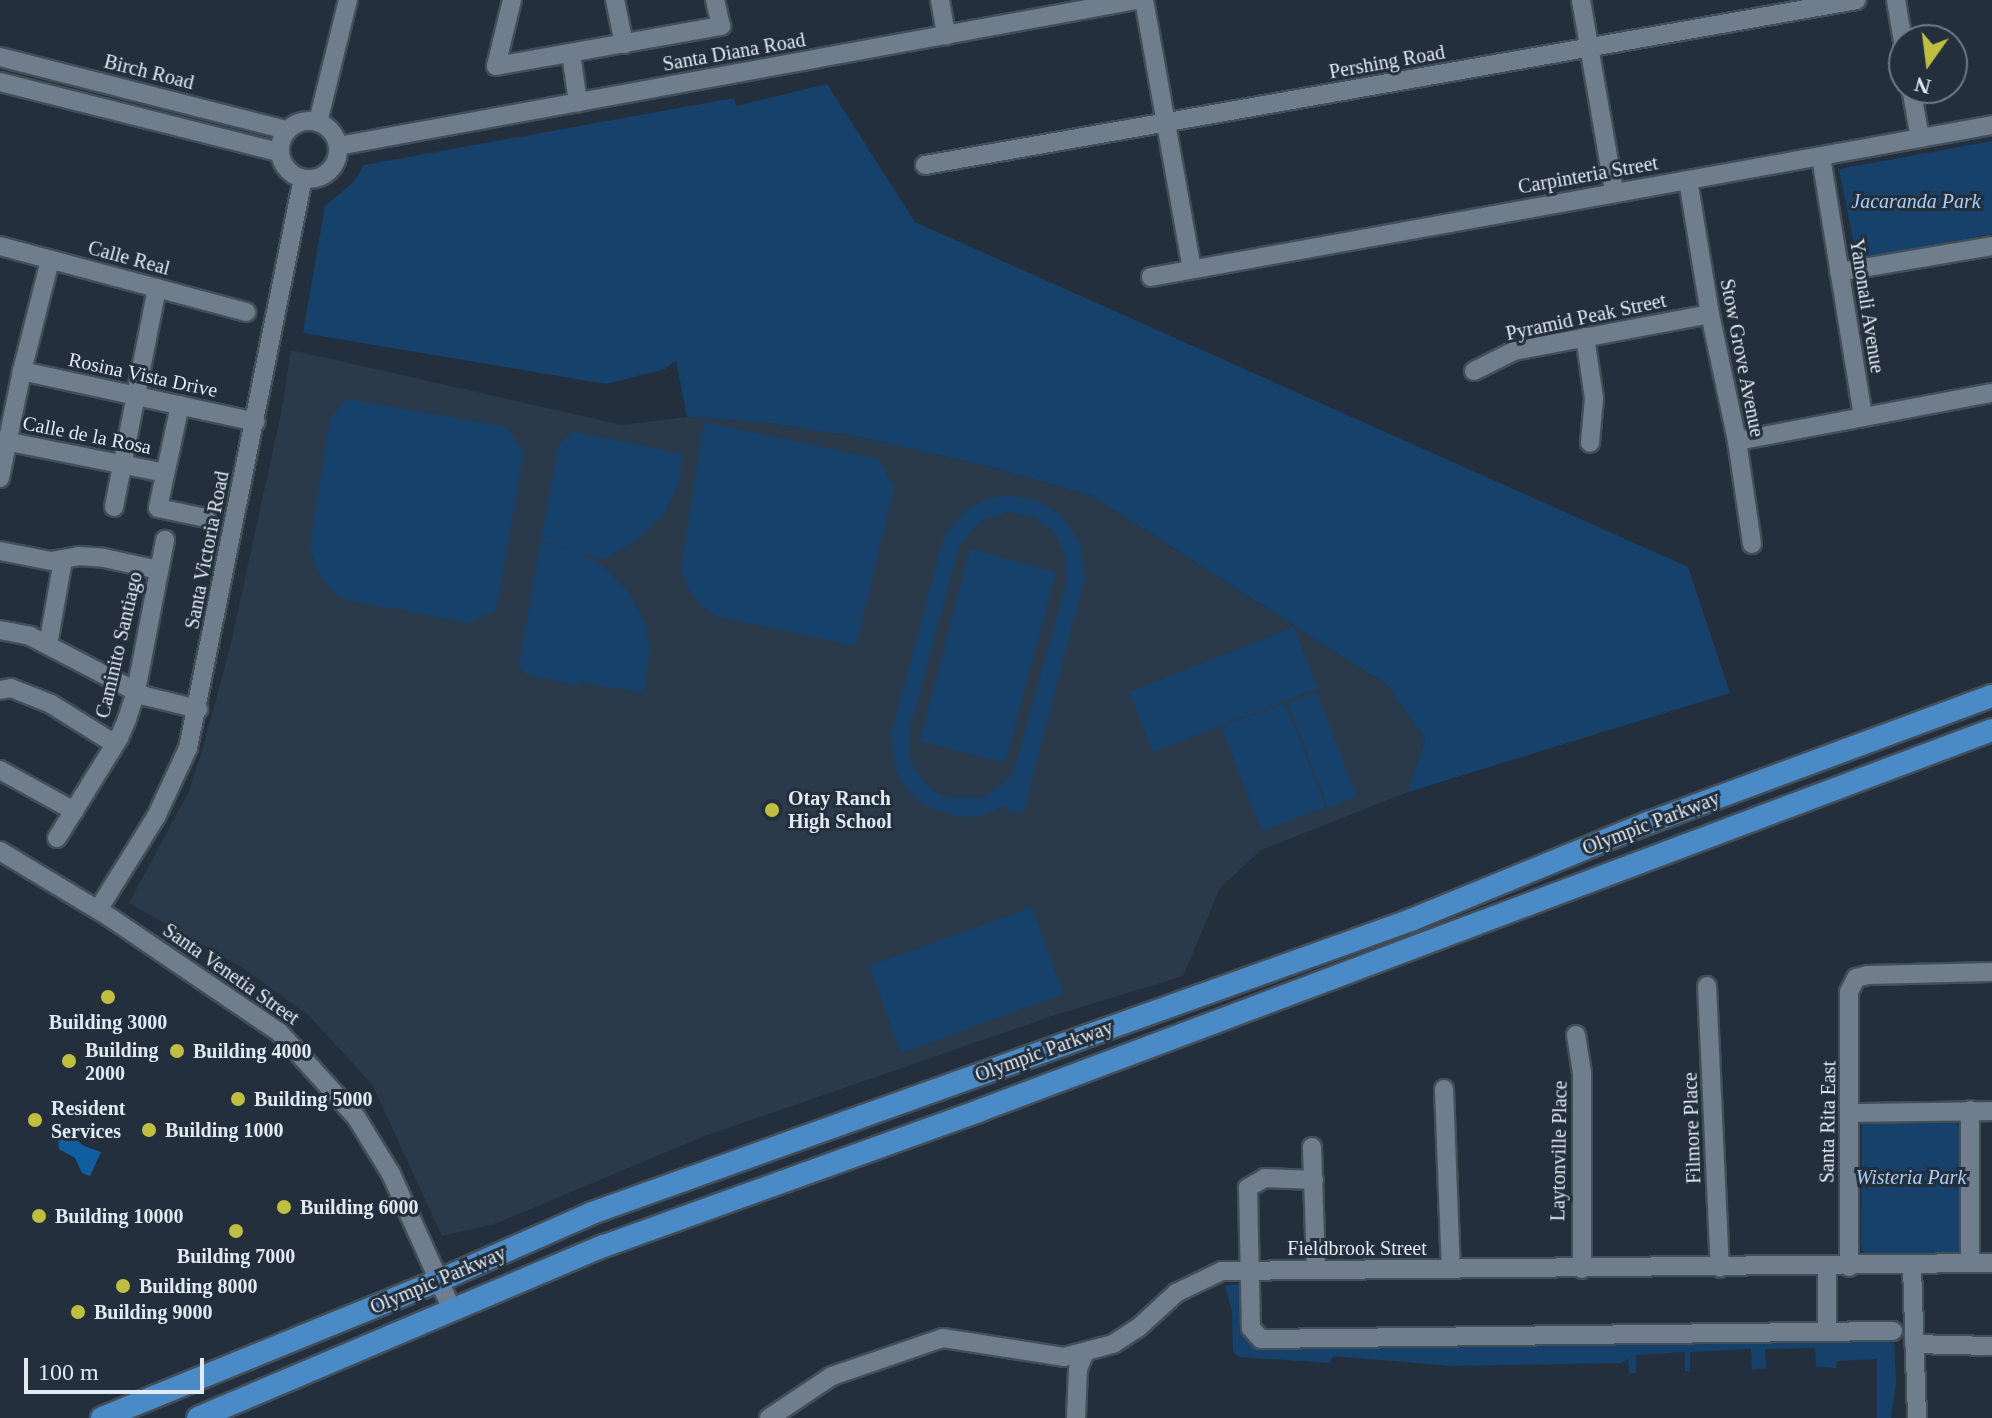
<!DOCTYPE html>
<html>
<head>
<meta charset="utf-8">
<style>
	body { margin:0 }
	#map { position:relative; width:1992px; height:1418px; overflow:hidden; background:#232f3c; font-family:Georgia,serif }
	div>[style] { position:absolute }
	.built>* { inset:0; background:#2a3a4b }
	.green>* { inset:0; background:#16416a }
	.water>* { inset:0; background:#105d9f }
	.roads { filter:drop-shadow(2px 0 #434e58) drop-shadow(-2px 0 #434e58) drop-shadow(0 2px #434e58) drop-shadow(0 -2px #434e58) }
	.minor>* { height:18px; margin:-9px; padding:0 9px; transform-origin:9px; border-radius:9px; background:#6f7d8c }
	.minor>.ring { margin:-9px; padding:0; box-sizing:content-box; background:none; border:18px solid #6f7d8c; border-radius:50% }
	.major>* { height:22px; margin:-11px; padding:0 11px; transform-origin:11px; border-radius:11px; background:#4a8ac6 }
	.dots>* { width:22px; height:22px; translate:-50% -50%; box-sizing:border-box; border:4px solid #232f3c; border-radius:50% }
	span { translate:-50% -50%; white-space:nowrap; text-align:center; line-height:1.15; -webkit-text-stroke:6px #232f3c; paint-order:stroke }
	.street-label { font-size:20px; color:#e1e9f1 }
	.park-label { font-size:20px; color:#adcef3; font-style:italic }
	.poi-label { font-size:20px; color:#e1e9f1; font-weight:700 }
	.left { translate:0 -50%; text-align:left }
	.north { position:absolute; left:1888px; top:24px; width:80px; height:80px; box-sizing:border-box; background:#232f3c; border:2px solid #6f7984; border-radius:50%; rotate:194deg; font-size:22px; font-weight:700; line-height:32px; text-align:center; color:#e1e9f1 }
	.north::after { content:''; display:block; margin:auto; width:28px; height:36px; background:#c0be40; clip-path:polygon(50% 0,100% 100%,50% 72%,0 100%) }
	.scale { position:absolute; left:24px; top:1358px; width:180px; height:36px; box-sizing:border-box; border:4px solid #e1e9f1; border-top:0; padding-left:10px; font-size:24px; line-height:28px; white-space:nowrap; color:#e1e9f1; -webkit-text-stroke:6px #232f3c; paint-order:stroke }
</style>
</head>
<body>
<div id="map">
	<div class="built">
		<div style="clip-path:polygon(291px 350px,622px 425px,687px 417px,770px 423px,858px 437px,991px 467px,1092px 496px,1387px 685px,1425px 739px,1408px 792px,1261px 850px,1220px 888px,1183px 976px,1052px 1016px,702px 1137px,497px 1223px,442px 1236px,372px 1084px,308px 1015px,243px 968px,129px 903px,189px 791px,203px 748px,230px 647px,282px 409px)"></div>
	</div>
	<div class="green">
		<div style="clip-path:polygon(827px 84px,915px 222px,1688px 567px,1730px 693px,1408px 792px,1425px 739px,1387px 685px,1092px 496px,991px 467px,858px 437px,770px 423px,687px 417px,676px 360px,665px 369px,606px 384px,303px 333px,325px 206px,354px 182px,364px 165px,734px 98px,736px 106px)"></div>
		<div style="clip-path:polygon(1992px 141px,1992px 234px,1857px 259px,1839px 169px)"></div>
		<div style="clip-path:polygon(347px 399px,507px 427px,524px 452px,496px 610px,470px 623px,347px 600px,333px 593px,322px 579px,310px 550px,312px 531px,330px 418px)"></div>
		<div style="clip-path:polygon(704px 422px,879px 459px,894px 488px,856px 646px,715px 616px,699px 604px,687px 586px,681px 568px)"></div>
		<div style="clip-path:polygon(574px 432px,683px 454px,679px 484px,665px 513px,636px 540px,603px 560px,541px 540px,559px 443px)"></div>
		<div style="clip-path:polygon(evenodd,1006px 495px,1040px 501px,1060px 514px,1080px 542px,1085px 577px,1023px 814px,1007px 810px,1007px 805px,981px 816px,958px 817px,925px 806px,908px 790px,896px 770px,891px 736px,943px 539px,964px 512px,984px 500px,1006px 495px,1007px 512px,1034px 517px,1055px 533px,1066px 557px,1066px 584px,1013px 774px,986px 797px,950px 798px,934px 791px,916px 772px,909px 755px,910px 729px,959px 546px,982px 520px,1007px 512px)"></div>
		<div style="clip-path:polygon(541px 542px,573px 550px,603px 566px,630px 594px,646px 625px,650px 653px,645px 689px,637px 692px,581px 682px,578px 686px,526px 674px,519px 665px)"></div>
		<div style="clip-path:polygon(970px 549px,1056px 572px,1005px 763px,920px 741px)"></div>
		<div style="clip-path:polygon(1294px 627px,1318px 688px,1153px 752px,1129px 692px)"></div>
		<div style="clip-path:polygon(1317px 692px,1357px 797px,1328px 808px,1288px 703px)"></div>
		<div style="clip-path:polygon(1285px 703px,1326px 807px,1262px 831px,1221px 727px)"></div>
		<div style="clip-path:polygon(1032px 907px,1064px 994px,901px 1053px,869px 966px)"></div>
		<div style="clip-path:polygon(1954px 1119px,1961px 1129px,1963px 1249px,1956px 1255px,1864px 1254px,1861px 1245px,1862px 1122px)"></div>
		<div style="clip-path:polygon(1245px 1283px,1247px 1330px,1894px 1336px,1896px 1383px,1891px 1418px,1877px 1418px,1877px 1359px,1837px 1361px,1836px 1368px,1816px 1367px,1815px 1348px,1765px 1349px,1766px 1368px,1752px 1370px,1751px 1349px,1690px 1352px,1690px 1372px,1685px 1371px,1685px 1352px,1636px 1355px,1636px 1373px,1629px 1374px,1628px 1359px,1621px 1363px,1452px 1366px,1333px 1356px,1330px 1363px,1239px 1357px,1233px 1351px,1232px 1312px,1225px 1286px)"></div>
	</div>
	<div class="water">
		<div style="clip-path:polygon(69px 1134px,84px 1146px,101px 1152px,90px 1176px,82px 1173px,75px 1158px,59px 1149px,58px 1140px)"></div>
	</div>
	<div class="roads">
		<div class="minor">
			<div style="left:512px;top:0;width:68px;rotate:103.6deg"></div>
			<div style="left:496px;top:66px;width:229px;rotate:-10.1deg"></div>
			<div style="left:721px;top:26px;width:27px;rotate:-103deg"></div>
			<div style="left:615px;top:0;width:45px;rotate:78.4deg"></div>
			<div style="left:940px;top:0;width:36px;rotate:80deg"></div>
			<div style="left:1144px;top:0;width:273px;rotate:79.9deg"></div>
			<div style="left:1581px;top:0;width:195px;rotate:80.2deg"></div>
			<div style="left:1896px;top:0;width:49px;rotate:80.5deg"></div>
			<div style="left:571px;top:53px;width:50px;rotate:82deg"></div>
			<div style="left:0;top:57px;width:295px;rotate:14.3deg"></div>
			<div style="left:0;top:82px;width:288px;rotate:14.1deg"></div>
			<div style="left:1911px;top:88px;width:51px;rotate:79.8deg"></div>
			<div class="ring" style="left:280px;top:121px;width:40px;height:40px"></div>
			<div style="left:318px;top:122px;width:126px;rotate:-76.2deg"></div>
			<div style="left:338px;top:146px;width:812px;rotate:-10.36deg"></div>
			<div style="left:1821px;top:157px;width:262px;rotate:80.8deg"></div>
			<div style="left:925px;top:165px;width:946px;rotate:-10.04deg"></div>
			<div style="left:1688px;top:180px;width:136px;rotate:80.7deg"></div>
			<div style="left:1710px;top:314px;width:130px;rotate:78deg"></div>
			<div style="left:1737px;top:441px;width:104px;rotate:81.7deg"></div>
			<div style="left:0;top:246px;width:255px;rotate:15deg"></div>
			<div style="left:1839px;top:272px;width:155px;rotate:-9.6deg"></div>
			<div style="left:1151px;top:277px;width:855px;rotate:-10.24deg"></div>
			<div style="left:1585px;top:337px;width:62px;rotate:81.6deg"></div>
			<div style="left:1594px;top:398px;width:45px;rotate:95.1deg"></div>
			<div style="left:22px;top:371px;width:239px;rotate:12.3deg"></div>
			<div style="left:1474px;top:371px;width:45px;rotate:-26.6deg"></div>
			<div style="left:1514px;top:351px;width:199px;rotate:-10.7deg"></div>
			<div style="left:180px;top:405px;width:105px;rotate:102.1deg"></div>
			<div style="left:158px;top:508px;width:49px;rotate:11.8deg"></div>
			<div style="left:0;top:440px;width:168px;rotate:11.3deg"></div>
			<div style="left:1737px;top:441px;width:259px;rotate:-10.7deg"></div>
			<div style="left:0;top:478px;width:109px;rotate:-78.4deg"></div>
			<div style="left:22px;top:371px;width:114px;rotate:-75.8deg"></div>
			<div style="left:114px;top:507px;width:223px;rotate:-78.9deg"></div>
			<div style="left:0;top:551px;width:52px;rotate:11.1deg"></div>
			<div style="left:51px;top:561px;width:27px;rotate:-10deg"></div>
			<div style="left:78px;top:556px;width:26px;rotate:4deg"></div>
			<div style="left:104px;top:558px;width:56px;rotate:12.3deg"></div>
			<div style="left:0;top:630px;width:31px;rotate:11deg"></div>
			<div style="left:30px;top:636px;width:130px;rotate:27.6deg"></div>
			<div style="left:145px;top:696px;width:55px;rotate:13.8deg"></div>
			<div style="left:48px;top:645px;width:86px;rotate:-80deg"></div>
			<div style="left:0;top:690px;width:11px;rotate:-10deg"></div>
			<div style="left:11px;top:688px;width:43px;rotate:21.8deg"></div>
			<div style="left:51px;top:704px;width:75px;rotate:32deg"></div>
			<div style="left:0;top:770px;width:85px;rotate:29deg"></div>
			<div style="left:57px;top:838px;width:118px;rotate:-58.2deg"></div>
			<div style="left:119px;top:738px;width:21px;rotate:-67deg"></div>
			<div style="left:127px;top:719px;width:29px;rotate:-72deg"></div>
			<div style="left:136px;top:691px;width:154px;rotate:-79.1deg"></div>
			<div style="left:0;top:851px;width:130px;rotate:31.1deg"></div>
			<div style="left:111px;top:918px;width:203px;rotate:34.2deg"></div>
			<div style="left:279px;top:1032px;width:115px;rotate:47.8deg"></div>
			<div style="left:356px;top:1117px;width:67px;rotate:58.4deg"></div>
			<div style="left:391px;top:1174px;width:149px;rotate:65.8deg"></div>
			<div style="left:98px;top:910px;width:110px;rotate:-58.1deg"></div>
			<div style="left:156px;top:817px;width:76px;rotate:-65.1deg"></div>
			<div style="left:188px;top:748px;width:581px;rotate:-78.59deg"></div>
			<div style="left:1707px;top:986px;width:282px;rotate:87.4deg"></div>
			<div style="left:1576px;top:1035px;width:39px;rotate:81deg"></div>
			<div style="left:1582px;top:1074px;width:195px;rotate:90deg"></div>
			<div style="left:1444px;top:1089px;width:180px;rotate:87.8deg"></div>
			<div style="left:1970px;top:1110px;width:153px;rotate:90deg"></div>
			<div style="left:1852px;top:1113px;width:140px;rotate:-0.8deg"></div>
			<div style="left:1312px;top:1147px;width:123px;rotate:88.1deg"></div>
			<div style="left:1314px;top:1180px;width:49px;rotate:-177.7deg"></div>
			<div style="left:1265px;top:1178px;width:20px;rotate:150deg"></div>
			<div style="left:1248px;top:1188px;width:140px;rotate:88.8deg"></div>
			<div style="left:1251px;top:1328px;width:15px;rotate:48deg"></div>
			<div style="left:1261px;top:1339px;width:632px;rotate:-0.73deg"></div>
			<div style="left:1912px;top:1266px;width:152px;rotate:88.1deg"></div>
			<div style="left:1827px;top:1267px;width:64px;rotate:90deg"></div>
			<div style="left:1849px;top:1267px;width:275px;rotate:-90deg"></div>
			<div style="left:1849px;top:992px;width:16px;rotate:-63deg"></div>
			<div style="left:1856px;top:978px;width:12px;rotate:-14deg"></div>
			<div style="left:1868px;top:975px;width:124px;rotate:-1.4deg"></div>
			<div style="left:1914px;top:1344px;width:78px;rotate:1.5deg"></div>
			<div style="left:769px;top:1418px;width:76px;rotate:-33.7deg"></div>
			<div style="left:832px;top:1376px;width:117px;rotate:-18.9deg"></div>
			<div style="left:943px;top:1338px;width:122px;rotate:8.9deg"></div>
			<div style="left:1064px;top:1357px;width:51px;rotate:-14.9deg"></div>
			<div style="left:1113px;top:1344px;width:30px;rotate:-33deg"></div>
			<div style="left:1138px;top:1328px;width:52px;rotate:-42.6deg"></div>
			<div style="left:1176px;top:1293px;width:51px;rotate:-25.6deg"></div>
			<div style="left:1222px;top:1271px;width:770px;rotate:-0.6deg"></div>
			<div style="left:1076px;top:1418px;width:49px;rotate:-87.7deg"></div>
			<div style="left:1078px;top:1369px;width:16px;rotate:-68deg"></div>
		</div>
		<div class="major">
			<div style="left:102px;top:1418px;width:363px;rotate:-22.2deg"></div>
			<div style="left:438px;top:1281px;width:168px;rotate:-23.8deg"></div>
			<div style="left:592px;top:1213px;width:870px;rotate:-19.68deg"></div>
			<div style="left:1411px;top:920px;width:256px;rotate:-22.3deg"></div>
			<div style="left:1648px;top:823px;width:367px;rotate:-20.3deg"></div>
			<div style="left:198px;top:1418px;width:441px;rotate:-23deg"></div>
			<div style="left:604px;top:1246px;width:401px;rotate:-19.8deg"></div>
			<div style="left:981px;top:1110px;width:1080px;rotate:-20.6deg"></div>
		</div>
	</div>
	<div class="dots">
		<div style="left:772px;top:810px;background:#c0be40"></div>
		<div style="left:108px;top:997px;background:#c0be40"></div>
		<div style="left:177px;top:1051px;background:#c0be40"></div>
		<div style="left:69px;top:1061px;background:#c0be40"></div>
		<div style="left:238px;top:1099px;background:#c0be40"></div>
		<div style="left:35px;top:1120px;background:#c0be40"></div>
		<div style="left:149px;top:1130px;background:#c0be40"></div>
		<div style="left:284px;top:1207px;background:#c0be40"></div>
		<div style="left:39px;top:1216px;background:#c0be40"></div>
		<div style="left:236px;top:1231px;background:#c0be40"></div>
		<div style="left:123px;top:1286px;background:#c0be40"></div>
		<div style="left:78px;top:1312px;background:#c0be40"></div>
	</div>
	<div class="street-label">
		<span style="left:734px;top:52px;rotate:-10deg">Santa Diana Road</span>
		<span style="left:1387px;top:62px;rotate:-10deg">Pershing Road</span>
		<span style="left:149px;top:72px;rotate:14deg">Birch Road</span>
		<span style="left:1588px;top:175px;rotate:-10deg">Carpinteria Street</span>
		<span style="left:129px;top:258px;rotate:15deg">Calle Real</span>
		<span style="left:1867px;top:306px;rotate:81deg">Yanonali Avenue</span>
		<span style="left:1586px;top:317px;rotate:-12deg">Pyramid Peak Street</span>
		<span style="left:1742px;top:358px;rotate:79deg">Stow Grove Avenue</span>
		<span style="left:143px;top:375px;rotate:12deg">Rosina Vista Drive</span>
		<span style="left:87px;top:435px;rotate:11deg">Calle de la Rosa</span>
		<span style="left:207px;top:550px;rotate:-79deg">Santa Victoria Road</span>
		<span style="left:119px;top:645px;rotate:-77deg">Caminito Santiago</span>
		<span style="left:1651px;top:823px;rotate:-21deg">Olympic Parkway</span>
		<span style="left:231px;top:974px;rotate:35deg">Santa Venetia Street</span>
		<span style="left:1044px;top:1051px;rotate:-20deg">Olympic Parkway</span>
		<span style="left:1828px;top:1122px;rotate:-89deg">Santa Rita East</span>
		<span style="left:1692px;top:1128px;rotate:-92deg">Filmore Place</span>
		<span style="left:1559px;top:1151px;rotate:-89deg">Laytonville Place</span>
		<span style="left:1357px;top:1248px">Fieldbrook Street</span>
		<span style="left:438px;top:1280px;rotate:-23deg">Olympic Parkway</span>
	</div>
	<div class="park-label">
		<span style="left:1916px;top:201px">Jacaranda Park</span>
		<span style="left:1911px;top:1177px">Wisteria Park</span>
	</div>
	<div class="poi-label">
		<span class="left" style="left:788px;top:810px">Otay Ranch<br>High School</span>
		<span style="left:108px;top:1022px">Building 3000</span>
		<span class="left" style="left:85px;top:1062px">Building<br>2000</span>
		<span class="left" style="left:193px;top:1051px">Building 4000</span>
		<span class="left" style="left:254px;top:1099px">Building 5000</span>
		<span class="left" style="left:51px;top:1120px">Resident<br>Services</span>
		<span class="left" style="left:165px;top:1130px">Building 1000</span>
		<span class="left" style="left:300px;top:1207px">Building 6000</span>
		<span class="left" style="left:55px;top:1216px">Building 10000</span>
		<span style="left:236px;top:1256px">Building 7000</span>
		<span class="left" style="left:139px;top:1286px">Building 8000</span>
		<span class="left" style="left:94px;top:1312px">Building 9000</span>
	</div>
	<div class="north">N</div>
	<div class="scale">100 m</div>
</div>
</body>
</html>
